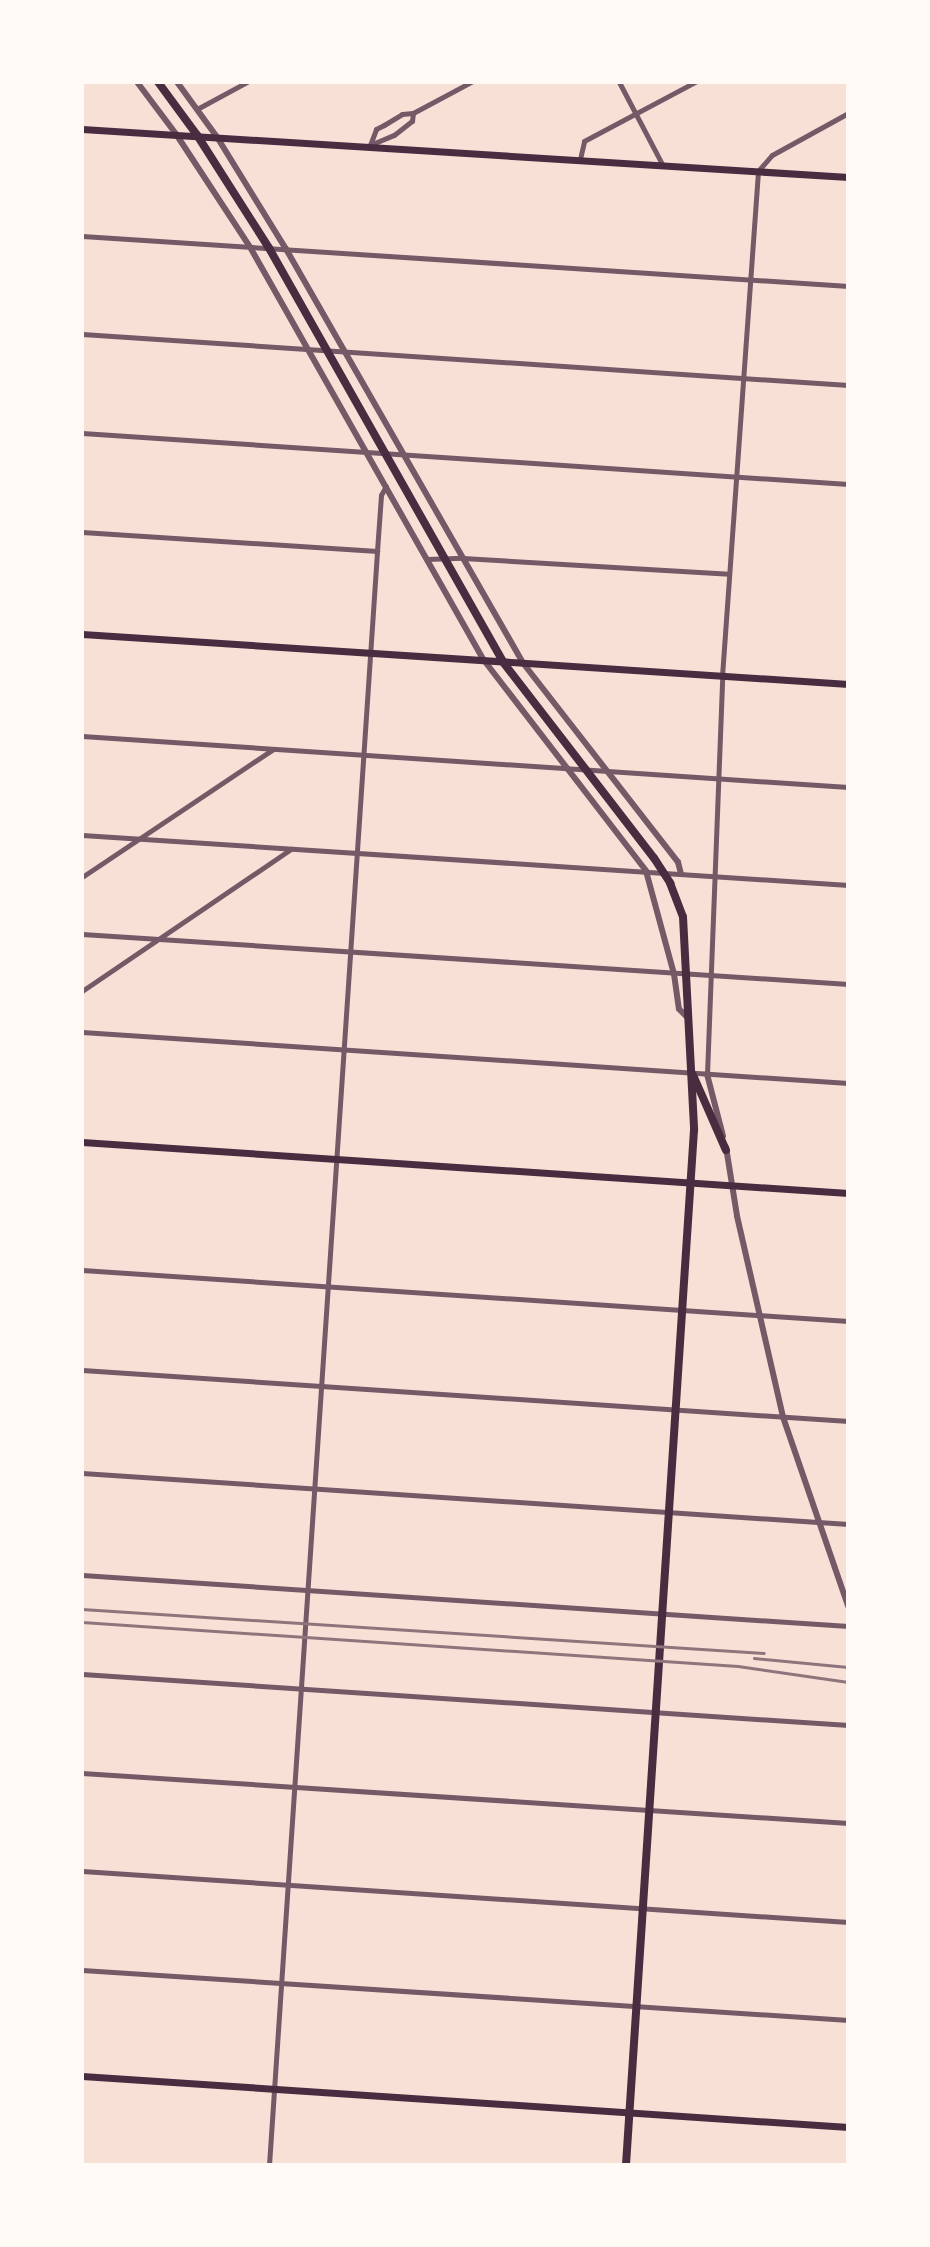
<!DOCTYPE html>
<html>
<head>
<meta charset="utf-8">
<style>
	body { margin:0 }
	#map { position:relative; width:930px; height:2247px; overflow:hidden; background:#f7e1d7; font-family:"Roboto Condensed",sans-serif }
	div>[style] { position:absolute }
	.minor>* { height:5px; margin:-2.5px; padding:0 2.5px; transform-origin:2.5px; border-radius:2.5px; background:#755966 }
	.tertiary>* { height:6px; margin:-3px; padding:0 3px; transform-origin:3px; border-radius:3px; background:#755966 }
	.secondary>* { height:7px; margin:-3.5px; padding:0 3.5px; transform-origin:3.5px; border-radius:3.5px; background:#4a2c40 }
	.primary>* { height:8px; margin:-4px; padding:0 4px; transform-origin:4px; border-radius:4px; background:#4a2c40 }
	.rail>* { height:2.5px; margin:-1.25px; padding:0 1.25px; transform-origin:1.25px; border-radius:1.25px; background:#8f747c }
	span { translate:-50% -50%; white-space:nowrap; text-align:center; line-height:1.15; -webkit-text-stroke:7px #fffaf5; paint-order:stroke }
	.frame { position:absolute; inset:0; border:84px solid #fffaf5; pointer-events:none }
</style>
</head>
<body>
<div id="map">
	<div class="minor">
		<div style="left:619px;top:82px;width:93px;rotate:62.3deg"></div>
		<div style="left:197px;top:109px;width:57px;rotate:-28.4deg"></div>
		<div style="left:370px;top:145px;width:17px;rotate:-69deg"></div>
		<div style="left:376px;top:129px;width:9px;rotate:-27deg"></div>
		<div style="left:384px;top:125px;width:21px;rotate:-31deg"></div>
		<div style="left:402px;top:114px;width:11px;rotate:-5deg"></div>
		<div style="left:413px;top:113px;width:66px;rotate:-28.1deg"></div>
		<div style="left:370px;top:145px;width:26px;rotate:-23deg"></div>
		<div style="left:394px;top:135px;width:23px;rotate:-38deg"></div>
		<div style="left:412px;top:121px;width:8px;rotate:-83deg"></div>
		<div style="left:580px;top:159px;width:18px;rotate:-77deg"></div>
		<div style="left:584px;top:141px;width:126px;rotate:-28deg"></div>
		<div style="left:82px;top:236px;width:768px;rotate:3.73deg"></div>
		<div style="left:82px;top:334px;width:768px;rotate:3.81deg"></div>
		<div style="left:82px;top:433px;width:768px;rotate:3.81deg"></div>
		<div style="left:82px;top:532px;width:296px;rotate:3.7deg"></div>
		<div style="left:427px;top:559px;width:36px;rotate:-2deg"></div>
		<div style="left:463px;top:558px;width:266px;rotate:3.4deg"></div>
		<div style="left:82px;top:736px;width:768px;rotate:3.81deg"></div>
		<div style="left:82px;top:835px;width:768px;rotate:3.73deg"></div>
		<div style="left:82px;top:877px;width:230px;rotate:-33.8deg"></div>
		<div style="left:82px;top:934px;width:768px;rotate:3.73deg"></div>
		<div style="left:82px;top:991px;width:253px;rotate:-34.2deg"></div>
		<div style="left:82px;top:1032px;width:768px;rotate:3.81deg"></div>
		<div style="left:707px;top:1074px;width:398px;rotate:-87.8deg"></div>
		<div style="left:722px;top:676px;width:506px;rotate:-85.92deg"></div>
		<div style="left:758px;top:171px;width:21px;rotate:-49deg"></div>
		<div style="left:772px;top:155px;width:87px;rotate:-28.9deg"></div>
		<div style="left:82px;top:1270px;width:768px;rotate:3.81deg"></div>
		<div style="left:82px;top:1370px;width:768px;rotate:3.81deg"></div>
		<div style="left:82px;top:1473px;width:768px;rotate:3.81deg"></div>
		<div style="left:82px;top:1575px;width:768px;rotate:3.81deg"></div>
		<div style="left:82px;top:1674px;width:768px;rotate:3.81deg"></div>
		<div style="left:82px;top:1773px;width:768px;rotate:3.73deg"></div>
		<div style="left:82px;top:1871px;width:768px;rotate:3.81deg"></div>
		<div style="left:82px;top:1970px;width:768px;rotate:3.73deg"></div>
		<div style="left:269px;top:2165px;width:1618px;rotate:-86.17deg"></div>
		<div style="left:377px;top:551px;width:56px;rotate:-85.9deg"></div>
		<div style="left:381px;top:495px;width:10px;rotate:-61deg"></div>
	</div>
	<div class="tertiary">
		<div style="left:137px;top:82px;width:65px;rotate:53.1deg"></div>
		<div style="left:176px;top:134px;width:135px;rotate:56.8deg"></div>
		<div style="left:250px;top:247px;width:473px;rotate:60.5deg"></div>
		<div style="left:483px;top:659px;width:267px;rotate:52.4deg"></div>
		<div style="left:646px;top:871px;width:107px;rotate:74.8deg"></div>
		<div style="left:674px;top:974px;width:35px;rotate:82deg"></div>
		<div style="left:679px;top:1009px;width:13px;rotate:45deg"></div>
		<div style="left:177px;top:82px;width:68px;rotate:54deg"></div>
		<div style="left:217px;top:137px;width:132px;rotate:58.4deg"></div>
		<div style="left:286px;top:249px;width:477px;rotate:60.2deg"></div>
		<div style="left:523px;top:663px;width:252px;rotate:52.1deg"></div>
		<div style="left:678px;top:862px;width:12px;rotate:76deg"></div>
		<div style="left:707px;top:1074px;width:64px;rotate:75.5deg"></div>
		<div style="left:726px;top:1147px;width:70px;rotate:80.9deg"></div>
		<div style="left:737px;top:1216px;width:206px;rotate:77.1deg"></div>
		<div style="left:783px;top:1417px;width:200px;rotate:71deg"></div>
	</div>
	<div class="secondary">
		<div style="left:82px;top:129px;width:768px;rotate:3.59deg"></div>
		<div style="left:82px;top:634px;width:768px;rotate:3.73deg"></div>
		<div style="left:82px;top:1142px;width:768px;rotate:3.81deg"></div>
		<div style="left:82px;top:2076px;width:768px;rotate:3.81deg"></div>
	</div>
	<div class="primary">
		<div style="left:158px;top:82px;width:66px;rotate:53.7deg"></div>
		<div style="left:197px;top:135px;width:134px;rotate:57.5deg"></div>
		<div style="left:269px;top:248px;width:476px;rotate:60.5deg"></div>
		<div style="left:503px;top:662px;width:247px;rotate:52.4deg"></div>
		<div style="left:654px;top:858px;width:30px;rotate:57deg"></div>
		<div style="left:670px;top:883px;width:36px;rotate:69deg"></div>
		<div style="left:683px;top:917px;width:213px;rotate:87deg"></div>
		<div style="left:694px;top:1130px;width:1037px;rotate:93.76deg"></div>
		<div style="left:693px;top:1075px;width:82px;rotate:66.3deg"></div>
	</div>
	<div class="rail">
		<div style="left:82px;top:1609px;width:683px;rotate:3.69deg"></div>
		<div style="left:82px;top:1622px;width:657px;rotate:3.84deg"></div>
		<div style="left:738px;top:1666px;width:111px;rotate:8.3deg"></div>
		<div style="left:754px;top:1658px;width:94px;rotate:5.5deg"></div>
	</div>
	<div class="frame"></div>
</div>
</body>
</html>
